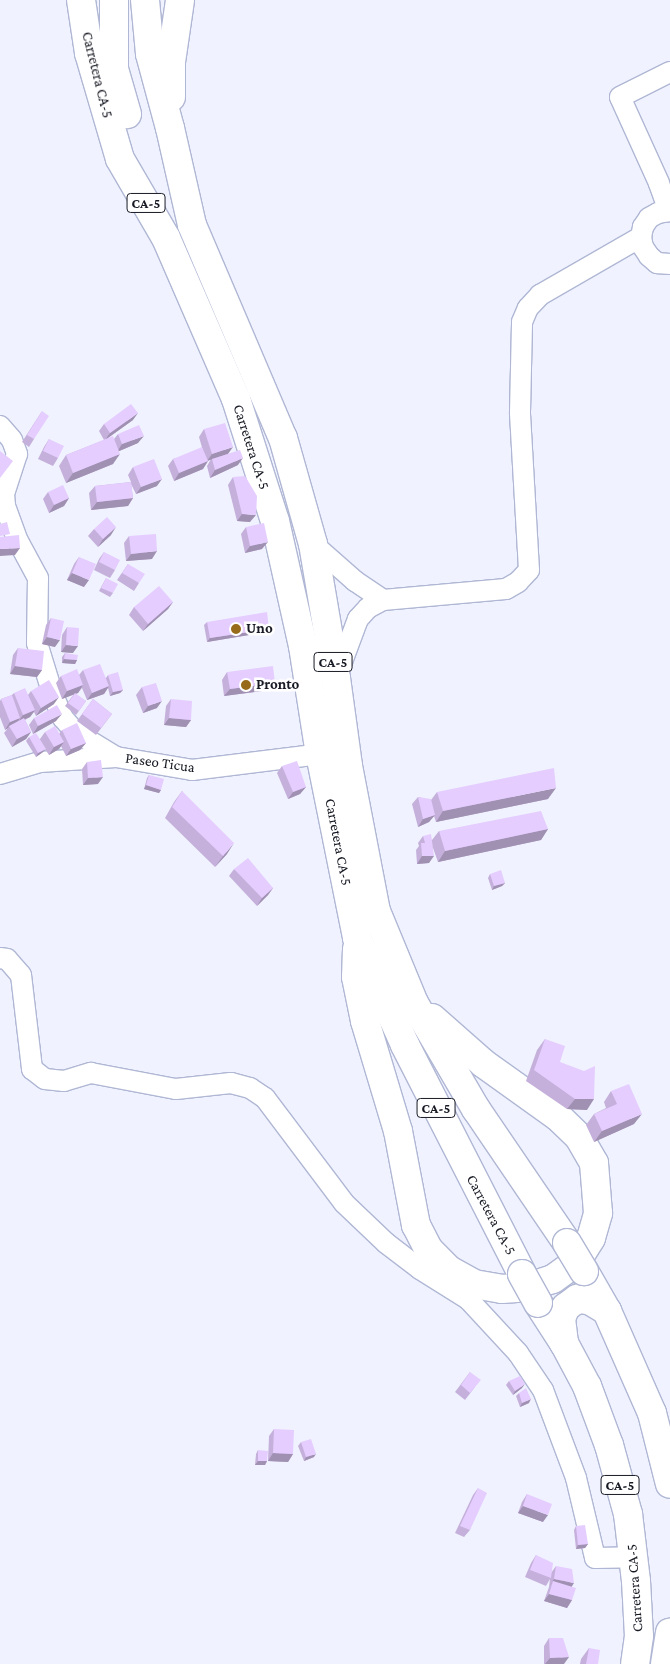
<!DOCTYPE html>
<html>
<head>
<meta charset="utf-8">
<style>
	body { margin:0 }
	#map { position:relative; width:670px; height:1664px; overflow:hidden; background:#f0f3ff; font-family:"Crimson Pro",serif }
	div>[style] { position:absolute }
	.roads { filter:drop-shadow(1px 0 #b0b7d4) drop-shadow(-1px 0 #b0b7d4) drop-shadow(0 1px #b0b7d4) drop-shadow(0 -1px #b0b7d4) }
	.minor>* { height:20px; margin:-10px; padding:0 10px; transform-origin:10px; border-radius:10px; background:#fff }
	.highway>* { height:28px; margin:-14px; padding:0 14px; transform-origin:14px; border-radius:14px; background:#fff }
	.bridges { filter:drop-shadow(1px 0 #b0b7d4) drop-shadow(-1px 0 #b0b7d4) drop-shadow(0 1px #b0b7d4) drop-shadow(0 -1px #b0b7d4) }
	.highway-bridge>* { height:28px; margin:-14px; padding:0 14px; transform-origin:14px; border-radius:14px; background:#fff }
	.wall>* { inset:0; background:#c5b0db }
	.shaded-wall>* { inset:0; background:#a090b2 }
	.building>* { inset:0; background:#e5cdff }
	.dots>* { width:14px; height:14px; translate:-50% -50%; box-sizing:border-box; border:2px solid #fff; border-radius:50% }
	span { translate:-50% -50%; white-space:nowrap; text-align:center; line-height:1.15; -webkit-text-stroke:5px #fff; paint-order:stroke }
	.shield-label span { padding:1px 4px; background:#fff; border:1px solid; border-radius:4px; -webkit-text-stroke-width:0 }
	.shield-label { font-size:14px; color:#181a24; font-weight:700 }
	.street-label { font-size:15px; color:#181a24 }
	.poi-label { font-size:15px; color:#181a24; font-weight:700 }
	.left { translate:0 -50%; text-align:left }
</style>
</head>
<body>
<div id="map">
	<div class="roads">
		<div class="minor">
			<div style="left:669px;top:211px;width:30px;rotate:-110deg"></div>
			<div style="left:659px;top:183px;width:94px;rotate:-114.4deg"></div>
			<div style="left:620px;top:97px;width:56px;rotate:-26.6deg"></div>
			<div style="left:670px;top:211px;width:12px;rotate:171deg"></div>
			<div style="left:658px;top:213px;width:10px;rotate:151deg"></div>
			<div style="left:649px;top:218px;width:11px;rotate:124deg"></div>
			<div style="left:643px;top:227px;width:10px;rotate:101deg"></div>
			<div style="left:641px;top:237px;width:10px;rotate:79deg"></div>
			<div style="left:643px;top:247px;width:11px;rotate:56deg"></div>
			<div style="left:649px;top:256px;width:11px;rotate:41deg"></div>
			<div style="left:657px;top:263px;width:13px;rotate:4deg"></div>
			<div style="left:0;top:426px;width:18px;rotate:49deg"></div>
			<div style="left:12px;top:440px;width:15px;rotate:70deg"></div>
			<div style="left:17px;top:454px;width:42px;rotate:108deg"></div>
			<div style="left:4px;top:494px;width:12px;rotate:85deg"></div>
			<div style="left:5px;top:506px;width:37px;rotate:70deg"></div>
			<div style="left:18px;top:541px;width:42px;rotate:61.6deg"></div>
			<div style="left:38px;top:578px;width:65px;rotate:90.9deg"></div>
			<div style="left:37px;top:643px;width:54px;rotate:72.9deg"></div>
			<div style="left:53px;top:695px;width:25px;rotate:67deg"></div>
			<div style="left:63px;top:718px;width:18px;rotate:49deg"></div>
			<div style="left:75px;top:732px;width:48px;rotate:31.4deg"></div>
			<div style="left:313px;top:544px;width:56px;rotate:41.4deg"></div>
			<div style="left:355px;top:581px;width:34px;rotate:34deg"></div>
			<div style="left:336px;top:678px;width:63px;rotate:-69.6deg"></div>
			<div style="left:358px;top:619px;width:15px;rotate:-48deg"></div>
			<div style="left:368px;top:608px;width:17px;rotate:-28deg"></div>
			<div style="left:383px;top:600px;width:123px;rotate:-5.1deg"></div>
			<div style="left:506px;top:589px;width:14px;rotate:-30deg"></div>
			<div style="left:518px;top:582px;width:16px;rotate:-47deg"></div>
			<div style="left:529px;top:570px;width:158px;rotate:-93.3deg"></div>
			<div style="left:520px;top:412px;width:90px;rotate:-88.7deg"></div>
			<div style="left:522px;top:322px;width:15px;rotate:-67deg"></div>
			<div style="left:528px;top:308px;width:18px;rotate:-47deg"></div>
			<div style="left:540px;top:295px;width:116px;rotate:-29.9deg"></div>
			<div style="left:0;top:774px;width:42px;rotate:-16.7deg"></div>
			<div style="left:40px;top:762px;width:76px;rotate:-3.8deg"></div>
			<div style="left:116px;top:757px;width:77px;rotate:9.7deg"></div>
			<div style="left:192px;top:770px;width:129px;rotate:-7.1deg"></div>
			<div style="left:0;top:958px;width:7px;rotate:8deg"></div>
			<div style="left:7px;top:959px;width:21px;rotate:49deg"></div>
			<div style="left:21px;top:975px;width:95px;rotate:83.3deg"></div>
			<div style="left:32px;top:1069px;width:16px;rotate:38deg"></div>
			<div style="left:45px;top:1079px;width:19px;rotate:6deg"></div>
			<div style="left:64px;top:1081px;width:28px;rotate:-17deg"></div>
			<div style="left:91px;top:1073px;width:86px;rotate:10.7deg"></div>
			<div style="left:176px;top:1089px;width:55px;rotate:-6.2deg"></div>
			<div style="left:231px;top:1083px;width:20px;rotate:15deg"></div>
			<div style="left:250px;top:1088px;width:18px;rotate:34deg"></div>
			<div style="left:265px;top:1098px;width:131px;rotate:53deg"></div>
			<div style="left:344px;top:1203px;width:58px;rotate:43.6deg"></div>
			<div style="left:386px;top:1243px;width:43px;rotate:37.4deg"></div>
			<div style="left:420px;top:1269px;width:57px;rotate:32deg"></div>
			<div style="left:468px;top:1299px;width:74px;rotate:47.2deg"></div>
			<div style="left:518px;top:1353px;width:45px;rotate:56deg"></div>
			<div style="left:543px;top:1390px;width:94px;rotate:69.4deg"></div>
			<div style="left:576px;top:1478px;width:82px;rotate:76.6deg"></div>
			<div style="left:595px;top:1558px;width:39px;rotate:-1deg"></div>
		</div>
		<div class="highway">
			<div style="left:81px;top:0;width:54px;rotate:81.4deg"></div>
			<div style="left:89px;top:53px;width:110px;rotate:73.7deg"></div>
			<div style="left:120px;top:159px;width:91px;rotate:59.8deg"></div>
			<div style="left:166px;top:238px;width:176px;rotate:66.5deg"></div>
			<div style="left:236px;top:399px;width:128px;rotate:72.3deg"></div>
			<div style="left:275px;top:521px;width:128px;rotate:77.4deg"></div>
			<div style="left:303px;top:646px;width:109px;rotate:81.1deg"></div>
			<div style="left:320px;top:754px;width:188px;rotate:78.6deg"></div>
			<div style="left:357px;top:938px;width:117px;rotate:65.8deg"></div>
			<div style="left:405px;top:1045px;width:257px;rotate:62.9deg"></div>
			<div style="left:114px;top:0;width:69px;rotate:90deg"></div>
			<div style="left:114px;top:69px;width:47px;rotate:73.9deg"></div>
			<div style="left:145px;top:0;width:54px;rotate:84.7deg"></div>
			<div style="left:150px;top:54px;width:77px;rotate:74.9deg"></div>
			<div style="left:170px;top:128px;width:99px;rotate:77.2deg"></div>
			<div style="left:192px;top:225px;width:232px;rotate:66.9deg"></div>
			<div style="left:283px;top:438px;width:110px;rotate:74.2deg"></div>
			<div style="left:313px;top:544px;width:136px;rotate:80.3deg"></div>
			<div style="left:336px;top:678px;width:89px;rotate:82.2deg"></div>
			<div style="left:348px;top:766px;width:148px;rotate:79.1deg"></div>
			<div style="left:376px;top:911px;width:100px;rotate:67.6deg"></div>
			<div style="left:414px;top:1003px;width:123px;rotate:59.7deg"></div>
			<div style="left:476px;top:1109px;width:162px;rotate:55.8deg"></div>
			<div style="left:171px;top:97px;width:35px;rotate:-90deg"></div>
			<div style="left:171px;top:62px;width:63px;rotate:-81.7deg"></div>
			<div style="left:357px;top:949px;width:28px;rotate:92deg"></div>
			<div style="left:356px;top:977px;width:45px;rotate:78.4deg"></div>
			<div style="left:365px;top:1021px;width:115px;rotate:73.3deg"></div>
			<div style="left:398px;top:1131px;width:96px;rotate:79.2deg"></div>
			<div style="left:416px;top:1225px;width:28px;rotate:63deg"></div>
			<div style="left:429px;top:1250px;width:28px;rotate:45deg"></div>
			<div style="left:449px;top:1270px;width:29px;rotate:29deg"></div>
			<div style="left:474px;top:1284px;width:28px;rotate:10deg"></div>
			<div style="left:502px;top:1289px;width:26px;rotate:-4deg"></div>
			<div style="left:528px;top:1287px;width:26px;rotate:-18deg"></div>
			<div style="left:553px;top:1279px;width:29px;rotate:-36deg"></div>
			<div style="left:576px;top:1262px;width:28px;rotate:-58deg"></div>
			<div style="left:591px;top:1238px;width:26px;rotate:-74deg"></div>
			<div style="left:598px;top:1213px;width:50px;rotate:-94.6deg"></div>
			<div style="left:594px;top:1163px;width:30px;rotate:-120deg"></div>
			<div style="left:579px;top:1137px;width:30px;rotate:-136deg"></div>
			<div style="left:557px;top:1116px;width:91px;rotate:-144.4deg"></div>
			<div style="left:483px;top:1063px;width:68px;rotate:-138.6deg"></div>
			<div style="left:584px;top:1271px;width:46px;rotate:60.1deg"></div>
			<div style="left:607px;top:1311px;width:111px;rotate:66.2deg"></div>
			<div style="left:652px;top:1413px;width:73px;rotate:75.8deg"></div>
			<div style="left:538px;top:1303px;width:48px;rotate:57deg"></div>
			<div style="left:564px;top:1343px;width:49px;rotate:61.9deg"></div>
			<div style="left:587px;top:1386px;width:63px;rotate:69.6deg"></div>
			<div style="left:609px;top:1445px;width:72px;rotate:74.6deg"></div>
			<div style="left:628px;top:1514px;width:67px;rotate:83.2deg"></div>
			<div style="left:636px;top:1581px;width:55px;rotate:86.9deg"></div>
			<div style="left:639px;top:1636px;width:28px;rotate:98deg"></div>
			<div style="left:564px;top:1343px;width:25px;rotate:-97deg"></div>
			<div style="left:561px;top:1318px;width:12px;rotate:-66deg"></div>
			<div style="left:566px;top:1307px;width:14px;rotate:-36deg"></div>
			<div style="left:577px;top:1299px;width:12px;rotate:5deg"></div>
			<div style="left:589px;top:1300px;width:21px;rotate:31deg"></div>
			<div style="left:665px;top:1664px;width:32px;rotate:-81deg"></div>
		</div>
	</div>
	<div class="bridges">
		<div class="highway-bridge">
			<div style="left:567px;top:1243px;width:33px;rotate:59deg"></div>
			<div style="left:522px;top:1274px;width:33px;rotate:61deg"></div>
		</div>
	</div>
	<div class="wall">
		<div style="clip-path:polygon(42px 411px,34px 439px,29px 447px,22px 442px)"></div>
		<div style="clip-path:polygon(133px 420px,108px 438px,114px 439px,118px 434px,138px 443px,119px 451px,113px 464px,66px 483px,59px 466px,66px 455px,104px 440px,99px 431px,104px 424px)"></div>
		<div style="clip-path:polygon(204px 429px,228px 454px,238px 465px,210px 478px,207px 466px,211px 459px,208px 461px,203px 469px,174px 481px,168px 466px,173px 459px,203px 451px,199px 437px)"></div>
		<div style="clip-path:polygon(49px 439px,58px 458px,53px 466px,38px 459px,44px 447px)"></div>
		<div style="clip-path:polygon(133px 467px,157px 486px,136px 494px,131px 484px,133px 498px,128px 506px,91px 510px,89px 493px,95px 486px,131px 482px,128px 475px)"></div>
		<div style="clip-path:polygon(233px 477px,250px 522px,237px 521px,228px 485px)"></div>
		<div style="clip-path:polygon(48px 492px,69px 498px,64px 506px,49px 513px,43px 499px)"></div>
		<div style="clip-path:polygon(246px 527px,262px 549px,245px 553px,241px 534px)"></div>
		<div style="clip-path:polygon(94px 529px,111px 535px,98px 547px,88px 536px)"></div>
		<div style="clip-path:polygon(129px 536px,152px 559px,126px 561px,124px 543px)"></div>
		<div style="clip-path:polygon(104px 552px,115px 570px,110px 578px,94px 570px,99px 559px)"></div>
		<div style="clip-path:polygon(79px 557px,84px 587px,67px 580px,74px 564px)"></div>
		<div style="clip-path:polygon(128px 564px,139px 583px,134px 591px,117px 580px)"></div>
		<div style="clip-path:polygon(106px 578px,113px 593px,110px 597px,99px 591px)"></div>
		<div style="clip-path:polygon(173px 602px,168px 609px,143px 631px,129px 615px,134px 607px)"></div>
		<div style="clip-path:polygon(51px 618px,55px 647px,42px 644px,46px 625px)"></div>
		<div style="clip-path:polygon(207px 622px,267px 632px,207px 642px,204px 625px)"></div>
		<div style="clip-path:polygon(67px 627px,73px 653px,61px 652px,62px 635px)"></div>
		<div style="clip-path:polygon(18px 648px,42px 670px,37px 677px,10px 674px,13px 655px)"></div>
		<div style="clip-path:polygon(65px 653px,77px 660px,75px 664px,62px 663px,62px 657px)"></div>
		<div style="clip-path:polygon(83px 670px,106px 678px,108px 675px,123px 690px,120px 693px,110px 696px,108px 688px,104px 694px,87px 700px,82px 688px,78px 693px,75px 694px,86px 701px,76px 715px,65px 706px,74px 694px,62px 699px,56px 683px,61px 676px,79px 675px)"></div>
		<div style="clip-path:polygon(227px 672px,275px 683px,270px 690px,224px 696px,222px 680px)"></div>
		<div style="clip-path:polygon(142px 687px,157px 708px,143px 713px,136px 695px)"></div>
		<div style="clip-path:polygon(31px 691px,54px 704px,36px 716px,34px 712px,30px 717px,25px 720px,31px 732px,26px 739px,12px 747px,4px 733px,8px 728px,5px 730px,0 717px,0 701px,1px 699px,12px 695px,14px 693px,28px 695px)"></div>
		<div style="clip-path:polygon(93px 699px,112px 714px,96px 735px,77px 721px)"></div>
		<div style="clip-path:polygon(171px 699px,191px 720px,186px 727px,164px 725px,166px 706px)"></div>
		<div style="clip-path:polygon(34px 718px,56px 721px,33px 734px,29px 725px)"></div>
		<div style="clip-path:polygon(62px 730px,86px 743px,80px 750px,66px 756px,61px 746px,59px 749px,49px 755px,45px 749px,43px 752px,36px 757px,26px 741px,29px 737px,40px 739px,45px 732px,59px 734px)"></div>
		<div style="clip-path:polygon(87px 762px,98px 784px,83px 785px,82px 769px)"></div>
		<div style="clip-path:polygon(282px 766px,306px 787px,300px 794px,288px 799px,277px 773px)"></div>
		<div style="clip-path:polygon(149px 775px,161px 790px,159px 793px,144px 789px,147px 778px)"></div>
		<div style="clip-path:polygon(182px 791px,227px 854px,215px 867px,165px 818px,174px 802px)"></div>
		<div style="clip-path:polygon(437px 792px,548px 799px,436px 822px,434px 816px,429px 822px,418px 827px,412px 804px,418px 797px,431px 800px)"></div>
		<div style="clip-path:polygon(548px 829px,541px 840px,438px 862px,433px 848px,429px 863px,417px 864px,416px 850px,419px 846px,418px 843px,423px 836px,432px 840px,439px 831px)"></div>
		<div style="clip-path:polygon(234px 869px,273px 888px,268px 895px,257px 906px,229px 876px)"></div>
		<div style="clip-path:polygon(490px 874px,505px 883px,502px 886px,492px 890px,488px 878px)"></div>
		<div style="clip-path:polygon(545px 1039px,560px 1062px,587px 1110px,567px 1109px,526px 1081px,537px 1050px)"></div>
		<div style="clip-path:polygon(611px 1091px,634px 1124px,594px 1142px,586px 1125px,594px 1114px,606px 1108px,604px 1102px)"></div>
		<div style="clip-path:polygon(470px 1372px,475px 1387px,465px 1400px,455px 1392px)"></div>
		<div style="clip-path:polygon(509px 1381px,522px 1388px,513px 1395px,506px 1385px)"></div>
		<div style="clip-path:polygon(519px 1393px,529px 1403px,520px 1407px,516px 1396px)"></div>
		<div style="clip-path:polygon(274px 1429px,293px 1454px,288px 1462px,268px 1461px,269px 1436px)"></div>
		<div style="clip-path:polygon(301px 1442px,314px 1457px,304px 1461px,298px 1446px)"></div>
		<div style="clip-path:polygon(258px 1450px,267px 1461px,265px 1465px,255px 1465px,256px 1454px)"></div>
		<div style="clip-path:polygon(478px 1488px,470px 1530px,464px 1537px,455px 1533px,473px 1495px)"></div>
		<div style="clip-path:polygon(527px 1494px,543px 1522px,518px 1513px,522px 1502px)"></div>
		<div style="clip-path:polygon(576px 1526px,588px 1544px,585px 1548px,576px 1549px,574px 1530px)"></div>
		<div style="clip-path:polygon(536px 1555px,551px 1573px,556px 1566px,572px 1587px,572px 1600px,567px 1608px,544px 1601px,549px 1587px,550px 1579px,546px 1586px,525px 1577px,531px 1563px)"></div>
		<div style="clip-path:polygon(549px 1638px,564px 1664px,544px 1664px,544px 1646px)"></div>
		<div style="clip-path:polygon(589px 1648px,598px 1664px,580px 1664px,581px 1659px)"></div>
	</div>
	<div class="shaded-wall">
		<div style="clip-path:polygon(138px 413px,133px 420px,105px 440px,110px 433px)"></div>
		<div style="clip-path:polygon(144px 436px,138px 443px,117px 452px,122px 444px)"></div>
		<div style="clip-path:polygon(233px 447px,228px 454px,207px 461px,212px 454px)"></div>
		<div style="clip-path:polygon(120px 454px,113px 464px,66px 483px,73px 473px)"></div>
		<div style="clip-path:polygon(243px 458px,238px 465px,210px 478px,215px 470px)"></div>
		<div style="clip-path:polygon(208px 461px,203px 469px,174px 481px,179px 473px)"></div>
		<div style="clip-path:polygon(162px 479px,157px 486px,136px 494px,141px 487px)"></div>
		<div style="clip-path:polygon(69px 498px,64px 506px,49px 513px,54px 505px)"></div>
		<div style="clip-path:polygon(133px 498px,128px 506px,91px 510px,97px 502px)"></div>
		<div style="clip-path:polygon(242px 514px,256px 515px,250px 522px,237px 521px)"></div>
		<div style="clip-path:polygon(116px 527px,111px 535px,98px 547px,103px 539px)"></div>
		<div style="clip-path:polygon(268px 542px,262px 549px,245px 553px,250px 546px)"></div>
		<div style="clip-path:polygon(20px 548px,15px 555px,0 556px,0 549px)"></div>
		<div style="clip-path:polygon(157px 551px,152px 559px,126px 561px,131px 554px)"></div>
		<div style="clip-path:polygon(72px 573px,89px 580px,84px 587px,67px 580px)"></div>
		<div style="clip-path:polygon(173px 602px,168px 609px,143px 631px,148px 624px)"></div>
		<div style="clip-path:polygon(269px 629px,267px 632px,207px 642px,210px 638px)"></div>
		<div style="clip-path:polygon(47px 637px,60px 640px,55px 647px,42px 644px)"></div>
		<div style="clip-path:polygon(66px 645px,78px 646px,73px 653px,61px 652px)"></div>
		<div style="clip-path:polygon(64px 659px,77px 660px,75px 664px,62px 663px)"></div>
		<div style="clip-path:polygon(15px 666px,42px 670px,37px 677px,10px 674px)"></div>
		<div style="clip-path:polygon(275px 683px,270px 690px,224px 696px,230px 689px)"></div>
		<div style="clip-path:polygon(83px 685px,78px 693px,62px 699px,67px 691px)"></div>
		<div style="clip-path:polygon(109px 686px,104px 694px,87px 700px,92px 693px)"></div>
		<div style="clip-path:polygon(123px 690px,120px 693px,110px 696px,113px 692px)"></div>
		<div style="clip-path:polygon(59px 697px,54px 704px,36px 716px,41px 708px)"></div>
		<div style="clip-path:polygon(162px 701px,157px 708px,143px 713px,148px 706px)"></div>
		<div style="clip-path:polygon(35px 710px,30px 717px,18px 722px,23px 715px)"></div>
		<div style="clip-path:polygon(62px 714px,56px 721px,33px 734px,38px 726px)"></div>
		<div style="clip-path:polygon(20px 718px,15px 726px,9px 726px,8px 728px,5px 730px,10px 722px)"></div>
		<div style="clip-path:polygon(169px 718px,191px 720px,186px 727px,164px 725px)"></div>
		<div style="clip-path:polygon(31px 732px,26px 739px,12px 747px,17px 739px)"></div>
		<div style="clip-path:polygon(64px 742px,59px 749px,49px 755px,54px 747px)"></div>
		<div style="clip-path:polygon(86px 743px,80px 750px,66px 756px,71px 749px)"></div>
		<div style="clip-path:polygon(46px 749px,43px 752px,36px 757px,38px 753px)"></div>
		<div style="clip-path:polygon(103px 777px,98px 784px,83px 785px,88px 778px)"></div>
		<div style="clip-path:polygon(146px 785px,161px 790px,159px 793px,144px 789px)"></div>
		<div style="clip-path:polygon(306px 787px,300px 794px,288px 799px,293px 792px)"></div>
		<div style="clip-path:polygon(556px 788px,548px 799px,436px 822px,443px 811px)"></div>
		<div style="clip-path:polygon(435px 815px,429px 822px,418px 827px,423px 819px)"></div>
		<div style="clip-path:polygon(548px 829px,541px 840px,438px 862px,445px 851px)"></div>
		<div style="clip-path:polygon(234px 843px,227px 854px,215px 867px,223px 856px)"></div>
		<div style="clip-path:polygon(422px 856px,434px 856px,429px 863px,417px 864px)"></div>
		<div style="clip-path:polygon(505px 883px,502px 886px,492px 890px,494px 886px)"></div>
		<div style="clip-path:polygon(273px 888px,268px 895px,257px 906px,262px 898px)"></div>
		<div style="clip-path:polygon(575px 1099px,594px 1099px,587px 1110px,567px 1109px)"></div>
		<div style="clip-path:polygon(642px 1114px,634px 1124px,594px 1142px,602px 1131px)"></div>
		<div style="clip-path:polygon(525px 1384px,522px 1388px,513px 1395px,515px 1391px)"></div>
		<div style="clip-path:polygon(531px 1399px,529px 1403px,520px 1407px,522px 1403px)"></div>
		<div style="clip-path:polygon(273px 1453px,293px 1454px,288px 1462px,268px 1461px)"></div>
		<div style="clip-path:polygon(316px 1454px,314px 1457px,304px 1461px,306px 1457px)"></div>
		<div style="clip-path:polygon(258px 1461px,267px 1461px,265px 1465px,255px 1465px)"></div>
		<div style="clip-path:polygon(523px 1506px,548px 1515px,543px 1522px,518px 1513px)"></div>
		<div style="clip-path:polygon(588px 1544px,585px 1548px,576px 1549px,578px 1545px)"></div>
		<div style="clip-path:polygon(554px 1579px,574px 1583px,569px 1591px,553px 1581px,549px 1587px)"></div>
		<div style="clip-path:polygon(549px 1594px,572px 1600px,567px 1608px,544px 1601px)"></div>
		<div style="clip-path:polygon(569px 1657px,564px 1664px,545px 1664px,550px 1658px)"></div>
	</div>
	<div class="building">
		<div style="clip-path:polygon(131px 404px,138px 413px,110px 433px,104px 424px)"></div>
		<div style="clip-path:polygon(42px 411px,49px 416px,34px 439px,27px 435px)"></div>
		<div style="clip-path:polygon(225px 423px,233px 447px,212px 454px,204px 429px)"></div>
		<div style="clip-path:polygon(139px 425px,144px 436px,122px 444px,118px 434px)"></div>
		<div style="clip-path:polygon(113px 436px,120px 454px,73px 473px,66px 455px)"></div>
		<div style="clip-path:polygon(49px 439px,64px 446px,58px 458px,43px 451px)"></div>
		<div style="clip-path:polygon(202px 447px,208px 461px,179px 473px,173px 459px)"></div>
		<div style="clip-path:polygon(240px 450px,243px 458px,215px 470px,212px 459px)"></div>
		<div style="clip-path:polygon(0 451px,13px 461px,0 478px)"></div>
		<div style="clip-path:polygon(154px 459px,162px 479px,141px 487px,133px 467px)"></div>
		<div style="clip-path:polygon(245px 476px,257px 496px,256px 515px,242px 514px,233px 477px)"></div>
		<div style="clip-path:polygon(131px 482px,133px 498px,97px 502px,95px 486px)"></div>
		<div style="clip-path:polygon(63px 485px,69px 498px,54px 505px,48px 492px)"></div>
		<div style="clip-path:polygon(107px 517px,116px 527px,103px 539px,94px 529px)"></div>
		<div style="clip-path:polygon(7px 522px,10px 534px,0 536px,0 524px)"></div>
		<div style="clip-path:polygon(264px 523px,268px 542px,250px 546px,246px 527px)"></div>
		<div style="clip-path:polygon(156px 534px,157px 551px,131px 554px,129px 536px)"></div>
		<div style="clip-path:polygon(19px 535px,20px 548px,0 549px,0 537px)"></div>
		<div style="clip-path:polygon(104px 552px,120px 560px,115px 570px,99px 562px)"></div>
		<div style="clip-path:polygon(79px 557px,96px 564px,89px 580px,72px 573px)"></div>
		<div style="clip-path:polygon(128px 564px,145px 574px,139px 583px,122px 573px)"></div>
		<div style="clip-path:polygon(106px 578px,118px 584px,113px 593px,101px 588px)"></div>
		<div style="clip-path:polygon(159px 586px,173px 602px,148px 624px,134px 607px)"></div>
		<div style="clip-path:polygon(267px 612px,269px 629px,210px 638px,207px 622px)"></div>
		<div style="clip-path:polygon(51px 618px,64px 621px,60px 640px,47px 637px)"></div>
		<div style="clip-path:polygon(67px 627px,79px 628px,78px 646px,66px 645px)"></div>
		<div style="clip-path:polygon(18px 648px,44px 651px,42px 670px,15px 666px)"></div>
		<div style="clip-path:polygon(65px 653px,78px 655px,77px 660px,64px 659px)"></div>
		<div style="clip-path:polygon(100px 664px,109px 686px,92px 693px,83px 670px)"></div>
		<div style="clip-path:polygon(273px 666px,275px 683px,230px 689px,227px 672px)"></div>
		<div style="clip-path:polygon(77px 669px,83px 685px,67px 691px,61px 676px)"></div>
		<div style="clip-path:polygon(118px 672px,123px 690px,113px 692px,108px 675px)"></div>
		<div style="clip-path:polygon(49px 680px,59px 697px,41px 708px,31px 691px)"></div>
		<div style="clip-path:polygon(156px 683px,162px 701px,148px 706px,142px 687px)"></div>
		<div style="clip-path:polygon(25px 688px,35px 710px,23px 715px,14px 693px)"></div>
		<div style="clip-path:polygon(75px 693px,86px 701px,79px 711px,68px 703px)"></div>
		<div style="clip-path:polygon(12px 695px,20px 718px,10px 722px,1px 699px)"></div>
		<div style="clip-path:polygon(93px 699px,112px 714px,101px 728px,82px 714px)"></div>
		<div style="clip-path:polygon(171px 699px,192px 701px,191px 720px,169px 718px)"></div>
		<div style="clip-path:polygon(57px 705px,62px 714px,38px 726px,34px 718px)"></div>
		<div style="clip-path:polygon(24px 718px,31px 732px,17px 739px,9px 726px)"></div>
		<div style="clip-path:polygon(77px 723px,86px 743px,71px 749px,62px 730px)"></div>
		<div style="clip-path:polygon(55px 726px,64px 742px,54px 747px,45px 732px)"></div>
		<div style="clip-path:polygon(36px 733px,46px 749px,38px 753px,29px 737px)"></div>
		<div style="clip-path:polygon(101px 760px,103px 777px,88px 778px,87px 762px)"></div>
		<div style="clip-path:polygon(297px 761px,306px 787px,293px 792px,282px 766px)"></div>
		<div style="clip-path:polygon(554px 768px,556px 788px,443px 811px,437px 792px)"></div>
		<div style="clip-path:polygon(149px 775px,164px 779px,161px 790px,146px 785px)"></div>
		<div style="clip-path:polygon(182px 791px,234px 843px,223px 856px,172px 807px)"></div>
		<div style="clip-path:polygon(418px 797px,431px 799px,435px 815px,423px 819px)"></div>
		<div style="clip-path:polygon(541px 811px,548px 829px,445px 851px,439px 831px)"></div>
		<div style="clip-path:polygon(431px 834px,434px 856px,422px 856px,421px 843px,425px 843px,423px 836px)"></div>
		<div style="clip-path:polygon(248px 858px,273px 888px,262px 898px,234px 869px)"></div>
		<div style="clip-path:polygon(501px 870px,505px 883px,494px 886px,490px 874px)"></div>
		<div style="clip-path:polygon(545px 1039px,565px 1046px,560px 1062px,584px 1071px,595px 1066px,594px 1099px,575px 1099px,534px 1070px)"></div>
		<div style="clip-path:polygon(629px 1084px,642px 1114px,602px 1131px,594px 1114px,617px 1104px,611px 1091px)"></div>
		<div style="clip-path:polygon(470px 1372px,481px 1380px,470px 1393px,461px 1385px)"></div>
		<div style="clip-path:polygon(520px 1376px,525px 1384px,515px 1391px,509px 1381px)"></div>
		<div style="clip-path:polygon(526px 1388px,531px 1399px,522px 1403px,519px 1393px)"></div>
		<div style="clip-path:polygon(274px 1429px,294px 1430px,293px 1454px,273px 1453px)"></div>
		<div style="clip-path:polygon(311px 1439px,316px 1454px,306px 1457px,301px 1442px)"></div>
		<div style="clip-path:polygon(258px 1450px,268px 1451px,267px 1461px,258px 1461px)"></div>
		<div style="clip-path:polygon(478px 1488px,487px 1493px,470px 1530px,460px 1526px)"></div>
		<div style="clip-path:polygon(527px 1494px,552px 1504px,548px 1515px,523px 1506px)"></div>
		<div style="clip-path:polygon(585px 1525px,588px 1544px,578px 1545px,576px 1526px)"></div>
		<div style="clip-path:polygon(536px 1555px,553px 1563px,551px 1578px,530px 1570px)"></div>
		<div style="clip-path:polygon(556px 1566px,572px 1569px,574px 1583px,554px 1579px)"></div>
		<div style="clip-path:polygon(553px 1581px,576px 1588px,572px 1600px,549px 1594px)"></div>
		<div style="clip-path:polygon(549px 1638px,563px 1638px,569px 1657px,550px 1658px)"></div>
		<div style="clip-path:polygon(589px 1648px,600px 1650px,598px 1664px,586px 1664px)"></div>
	</div>
	<div class="dots">
		<div style="left:236px;top:629px;background:#976b19"></div>
		<div style="left:246px;top:685px;background:#976b19"></div>
	</div>
	<div class="shield-label">
		<span style="left:146px;top:203px">CA-5</span>
		<span style="left:333px;top:662px">CA-5</span>
		<span style="left:436px;top:1108px">CA-5</span>
		<span style="left:620px;top:1485px">CA-5</span>
	</div>
	<div class="street-label">
		<span style="left:97px;top:75px;rotate:76deg">Carretera CA-5</span>
		<span style="left:251px;top:447px;rotate:72deg">Carretera CA-5</span>
		<span style="left:160px;top:763px;rotate:8deg">Paseo Ticua</span>
		<span style="left:338px;top:842px;rotate:79deg">Carretera CA-5</span>
		<span style="left:491px;top:1215px;rotate:62deg">Carretera CA-5</span>
		<span style="left:635px;top:1588px;rotate:-94deg">Carretera CA-5</span>
	</div>
	<div class="poi-label">
		<span class="left" style="left:246px;top:629px">Uno</span>
		<span class="left" style="left:256px;top:685px">Pronto</span>
	</div>
</div>
</body>
</html>
